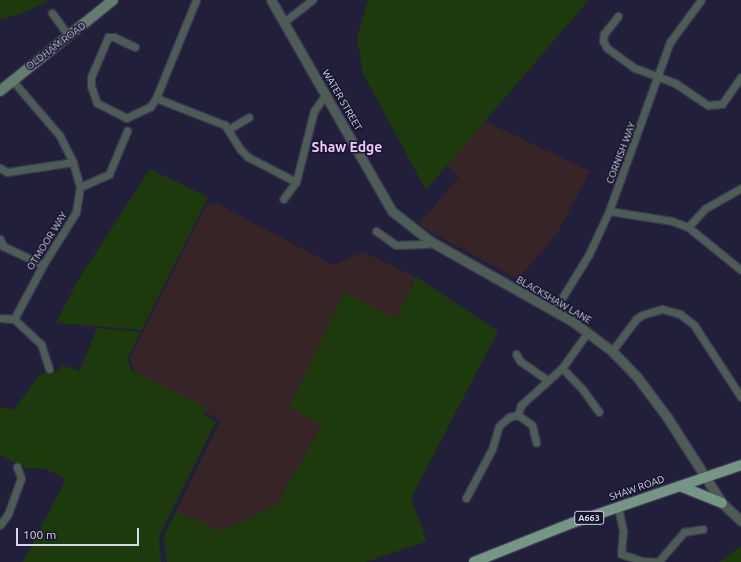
<!DOCTYPE html>
<html>
<head>
<meta charset="utf-8">
<style>
	body { margin:0 }
	#map { position:relative; width:741px; height:562px; overflow:hidden; background:#211f39; font-family:Ubuntu,sans-serif }
	div>[style] { position:absolute }
	.education>* { inset:0; background:#372426 }
	.green>* { inset:0; background:#1d3a0d }
	.roads { filter:drop-shadow(1px 0 #3a3952) drop-shadow(-1px 0 #3a3952) drop-shadow(0 1px #3a3952) drop-shadow(0 -1px #3a3952) }
	.minor>* { height:7px; margin:-3.5px; padding:0 3.5px; transform-origin:3.5px; border-radius:3.5px; background:#4d5c54 }
	.tertiary>* { height:9px; margin:-4.5px; padding:0 4.5px; transform-origin:4.5px; border-radius:4.5px; background:#4d5c54 }
	.secondary>* { height:10px; margin:-5px; padding:0 5px; transform-origin:5px; border-radius:5px; background:#647c70 }
	.primary>* { height:10px; margin:-5px; padding:0 5px; transform-origin:5px; border-radius:5px; background:#759585 }
	span { translate:-50% -50%; white-space:nowrap; text-align:center; line-height:1.15; -webkit-text-stroke:3px #17152f; paint-order:stroke }
	.shield-label span { padding:1px 3px; background:#17152f; border:1px solid; border-radius:3px; -webkit-text-stroke-width:0 }
	.shield-label { font-size:9px; color:#d7d7e9; font-weight:700 }
	.street-label { font-size:10px; color:#d7d7e9 }
	.district-label { font-size:14px; color:#f1c7f9; font-weight:700 }
	.scale { position:absolute; left:16px; top:528px; width:123px; height:18px; box-sizing:border-box; border:2px solid #d7d7e9; border-top:0; padding-left:5px; font-size:12px; line-height:14px; white-space:nowrap; color:#d7d7e9; -webkit-text-stroke:3px #17152f; paint-order:stroke }
</style>
</head>
<body>
<div id="map">
	<div class="education">
		<div style="clip-path:polygon(484px 121px,590px 171px,558px 232px,518px 279px,418px 225px,459px 177px,447px 166px)"></div>
		<div style="clip-path:polygon(207px 203px,218px 204px,333px 265px,363px 252px,416px 277px,498px 331px,411px 498px,427px 541px,365px 562px,167px 562px,164px 536px,221px 420px,204px 412px,204px 407px,135px 372px,130px 358px)"></div>
	</div>
	<div class="green">
		<div style="clip-path:polygon(0 0,50px 0,21px 14px,0 19px)"></div>
		<div style="clip-path:polygon(368px 0,589px 0,426px 190px,363px 74px,357px 37px)"></div>
		<div style="clip-path:polygon(150px 169px,208px 197px,142px 330px,56px 323px,78px 280px)"></div>
		<div style="clip-path:polygon(416px 277px,498px 331px,411px 498px,427px 541px,365px 562px,167px 562px,164px 536px,176px 511px,221px 531px,277px 505px,322px 425px,289px 407px,345px 292px,396px 319px)"></div>
		<div style="clip-path:polygon(97px 328px,141px 332px,127px 358px,131px 370px,205px 407px,203px 414px,216px 422px,159px 536px,161px 562px,23px 562px,66px 479px,45px 469px,26px 468px,0 455px,0 407px,14px 410px,40px 374px,58px 371px,61px 365px,80px 371px)"></div>
		<div style="clip-path:polygon(741px 546px,741px 562px,719px 562px)"></div>
	</div>
	<div class="roads">
		<div class="minor">
			<div style="left:52px;top:13px;width:29px;rotate:54deg"></div>
			<div style="left:618px;top:16px;width:23px;rotate:128deg"></div>
			<div style="left:604px;top:34px;width:7px;rotate:98deg"></div>
			<div style="left:603px;top:41px;width:8px;rotate:60deg"></div>
			<div style="left:607px;top:48px;width:34px;rotate:36deg"></div>
			<div style="left:635px;top:68px;width:43px;rotate:20.6deg"></div>
			<div style="left:675px;top:83px;width:40px;rotate:34deg"></div>
			<div style="left:708px;top:105px;width:14px;rotate:-4deg"></div>
			<div style="left:722px;top:104px;width:33px;rotate:-55deg"></div>
			<div style="left:284px;top:22px;width:36px;rotate:-38deg"></div>
			<div style="left:135px;top:47px;width:23px;rotate:-155deg"></div>
			<div style="left:114px;top:37px;width:6px;rotate:180deg"></div>
			<div style="left:108px;top:37px;width:43px;rotate:113deg"></div>
			<div style="left:91px;top:77px;width:9px;rotate:90deg"></div>
			<div style="left:91px;top:86px;width:18px;rotate:71deg"></div>
			<div style="left:97px;top:103px;width:33px;rotate:27deg"></div>
			<div style="left:126px;top:118px;width:26px;rotate:-25deg"></div>
			<div style="left:150px;top:107px;width:11px;rotate:-56deg"></div>
			<div style="left:156px;top:98px;width:106px;rotate:-67.8deg"></div>
			<div style="left:156px;top:98px;width:74px;rotate:21.4deg"></div>
			<div style="left:225px;top:125px;width:28px;rotate:58deg"></div>
			<div style="left:240px;top:149px;width:11px;rotate:45deg"></div>
			<div style="left:248px;top:157px;width:54px;rotate:27.5deg"></div>
			<div style="left:296px;top:182px;width:21px;rotate:127deg"></div>
			<div style="left:229px;top:129px;width:23px;rotate:-31deg"></div>
			<div style="left:0;top:168px;width:8px;rotate:30deg"></div>
			<div style="left:7px;top:172px;width:67px;rotate:-8.6deg"></div>
			<div style="left:296px;top:182px;width:73px;rotate:-75.8deg"></div>
			<div style="left:314px;top:111px;width:21px;rotate:-55deg"></div>
			<div style="left:80px;top:187px;width:32px;rotate:-24deg"></div>
			<div style="left:109px;top:174px;width:47px;rotate:-67.3deg"></div>
			<div style="left:609px;top:211px;width:64px;rotate:9deg"></div>
			<div style="left:672px;top:221px;width:17px;rotate:21deg"></div>
			<div style="left:688px;top:227px;width:68px;rotate:39.1deg"></div>
			<div style="left:688px;top:227px;width:26px;rotate:-47deg"></div>
			<div style="left:706px;top:208px;width:40px;rotate:-29.7deg"></div>
			<div style="left:376px;top:231px;width:24px;rotate:35deg"></div>
			<div style="left:396px;top:245px;width:31px;rotate:-2deg"></div>
			<div style="left:427px;top:244px;width:4px;rotate:-45deg"></div>
			<div style="left:0;top:239px;width:8px;rotate:67deg"></div>
			<div style="left:3px;top:246px;width:44px;rotate:25.4deg"></div>
			<div style="left:554px;top:311px;width:67px;rotate:-58.4deg"></div>
			<div style="left:589px;top:254px;width:47px;rotate:-65.1deg"></div>
			<div style="left:609px;top:211px;width:180px;rotate:-70.2deg"></div>
			<div style="left:670px;top:42px;width:52px;rotate:-53.6deg"></div>
			<div style="left:0;top:318px;width:14px;rotate:4deg"></div>
			<div style="left:14px;top:319px;width:61px;rotate:-61.8deg"></div>
			<div style="left:43px;top:265px;width:62px;rotate:-58.1deg"></div>
			<div style="left:76px;top:212px;width:25px;rotate:-81deg"></div>
			<div style="left:80px;top:187px;width:26px;rotate:-106deg"></div>
			<div style="left:73px;top:162px;width:29px;rotate:-117deg"></div>
			<div style="left:60px;top:136px;width:74px;rotate:-130.6deg"></div>
			<div style="left:14px;top:319px;width:37px;rotate:43deg"></div>
			<div style="left:41px;top:344px;width:26px;rotate:72deg"></div>
			<div style="left:612px;top:351px;width:40px;rotate:-53deg"></div>
			<div style="left:636px;top:319px;width:7px;rotate:-34deg"></div>
			<div style="left:642px;top:315px;width:21px;rotate:-17deg"></div>
			<div style="left:662px;top:309px;width:19px;rotate:16deg"></div>
			<div style="left:680px;top:314px;width:18px;rotate:38deg"></div>
			<div style="left:694px;top:325px;width:86px;rotate:56.9deg"></div>
			<div style="left:516px;top:354px;width:8px;rotate:60deg"></div>
			<div style="left:520px;top:361px;width:33px;rotate:35deg"></div>
			<div style="left:562px;top:368px;width:30px;rotate:46deg"></div>
			<div style="left:583px;top:390px;width:27px;rotate:54deg"></div>
			<div style="left:518px;top:415px;width:10px;rotate:-73deg"></div>
			<div style="left:521px;top:405px;width:55px;rotate:-42.1deg"></div>
			<div style="left:562px;top:368px;width:44px;rotate:-54.2deg"></div>
			<div style="left:518px;top:415px;width:17px;rotate:36deg"></div>
			<div style="left:532px;top:425px;width:18px;rotate:77deg"></div>
			<div style="left:466px;top:498px;width:55px;rotate:-62deg"></div>
			<div style="left:492px;top:449px;width:24px;rotate:-73deg"></div>
			<div style="left:499px;top:426px;width:13px;rotate:-42deg"></div>
			<div style="left:509px;top:417px;width:9px;rotate:-13deg"></div>
			<div style="left:618px;top:507px;width:25px;rotate:78deg"></div>
			<div style="left:623px;top:531px;width:23px;rotate:95deg"></div>
			<div style="left:621px;top:554px;width:22px;rotate:18deg"></div>
			<div style="left:642px;top:561px;width:16px;rotate:4deg"></div>
			<div style="left:658px;top:562px;width:40px;rotate:-49deg"></div>
			<div style="left:684px;top:532px;width:19px;rotate:-9deg"></div>
			<div style="left:0;top:525px;width:14px;rotate:-54deg"></div>
			<div style="left:8px;top:514px;width:38px;rotate:-70deg"></div>
			<div style="left:21px;top:478px;width:12px;rotate:-110deg"></div>
		</div>
		<div class="tertiary">
			<div style="left:271px;top:0;width:243px;rotate:60.2deg"></div>
			<div style="left:392px;top:211px;width:48px;rotate:38.3deg"></div>
			<div style="left:430px;top:241px;width:163px;rotate:29.4deg"></div>
			<div style="left:572px;top:321px;width:50px;rotate:36.9deg"></div>
			<div style="left:612px;top:351px;width:36px;rotate:46deg"></div>
			<div style="left:637px;top:377px;width:50px;rotate:53.1deg"></div>
			<div style="left:667px;top:417px;width:102px;rotate:57.4deg"></div>
			<div style="left:722px;top:503px;width:26px;rotate:43deg"></div>
		</div>
		<div class="secondary">
			<div style="left:0;top:91px;width:145px;rotate:-38.8deg"></div>
		</div>
		<div class="primary">
			<div style="left:680px;top:486px;width:45px;rotate:22deg"></div>
			<div style="left:474px;top:562px;width:105px;rotate:-21.7deg"></div>
			<div style="left:572px;top:523px;width:179px;rotate:-18.9deg"></div>
		</div>
	</div>
	<div class="shield-label">
		<span style="left:589px;top:518px">A663</span>
	</div>
	<div class="street-label">
		<span style="left:56px;top:46px;rotate:-37deg">OLDHAM ROAD</span>
		<span style="left:342px;top:100px;rotate:60deg">WATER STREET</span>
		<span style="left:621px;top:153px;rotate:-69deg">CORNISH WAY</span>
		<span style="left:47px;top:241px;rotate:-58deg">OTMOOR WAY</span>
		<span style="left:554px;top:300px;rotate:30deg">BLACKSHAW LANE</span>
		<span style="left:637px;top:488px;rotate:-19deg">SHAW ROAD</span>
	</div>
	<div class="district-label">
		<span style="left:347px;top:147px">Shaw Edge</span>
	</div>
	<div class="scale">100 m</div>
</div>
</body>
</html>
